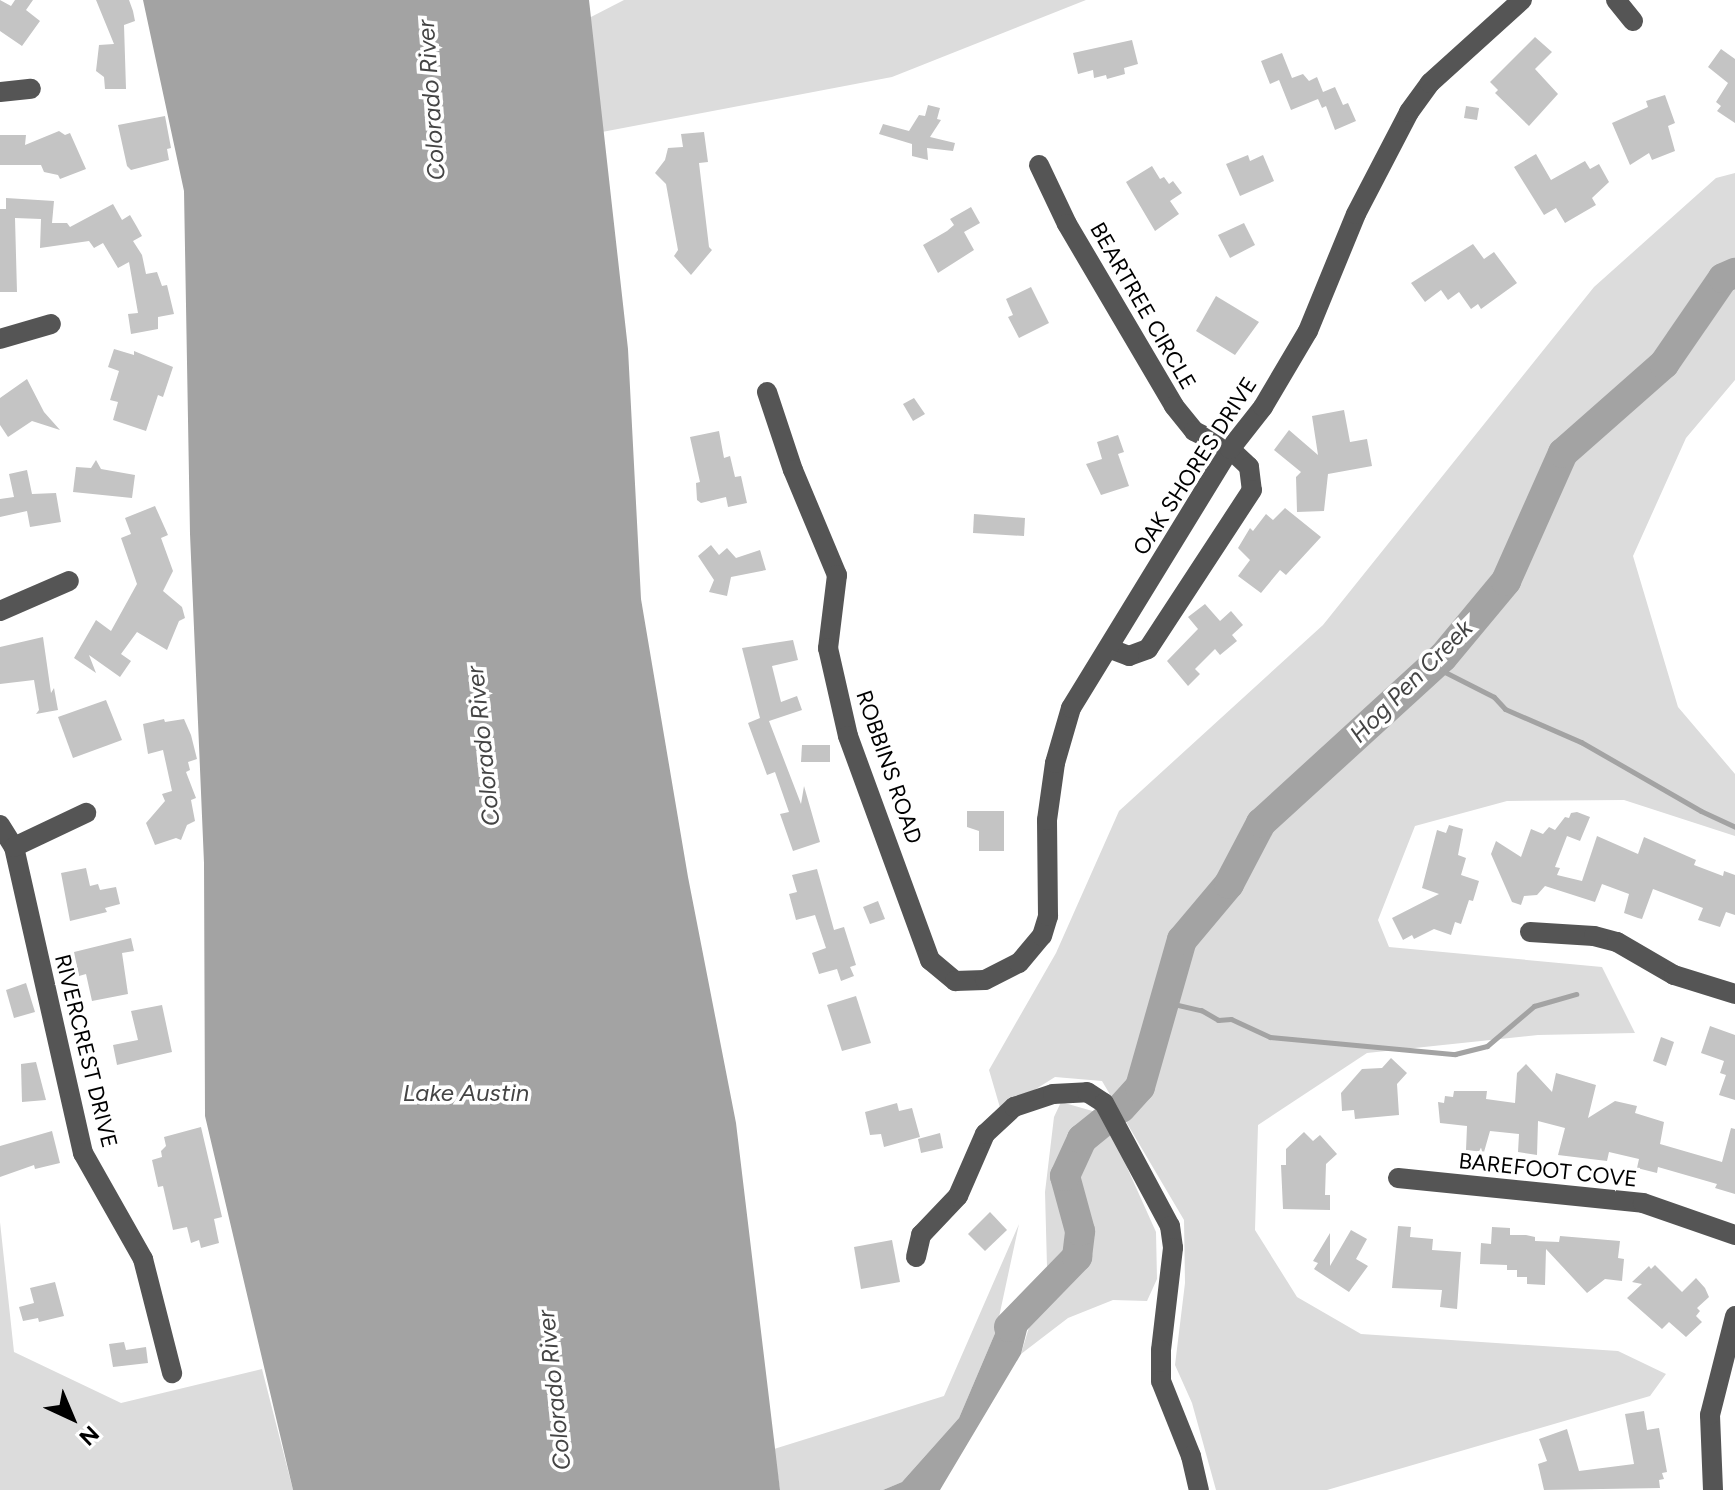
<!DOCTYPE html>
<html>
<head>
<meta charset="utf-8">
<style>
	body { margin:0 }
	#map { position:relative; width:1735px; height:1490px; overflow:hidden; background:#fff; font-family:Figtree,sans-serif }
	div>[style] { position:absolute }
	.green>* { inset:0; background:#dcdcdc }
	.water>* { inset:0; background:#a3a3a3 }
	.stream>* { height:5px; margin:-2.5px; padding:0 2.5px; transform-origin:2.5px; border-radius:2.5px; background:#a3a3a3 }
	.river>* { height:30px; margin:-15px; padding:0 15px; transform-origin:15px; border-radius:15px; background:#a3a3a3 }
	.building>* { inset:0; background:#c4c4c4 }
	.minor>* { height:20px; margin:-10px; padding:0 10px; transform-origin:10px; border-radius:10px; background:#555 }
	span { translate:-50% -50%; white-space:nowrap; text-align:center; line-height:1.15; -webkit-text-stroke:7px #fff; paint-order:stroke }
	.street-label { font-size:22px; color:#000 }
	.water-label { font-size:24px; color:#444; font-style:italic }
	.north { position:absolute; left:32px; top:1378px; width:80px; height:80px; -webkit-text-stroke:6px #fff; paint-order:stroke; rotate:136deg; font-size:22px; font-weight:700; line-height:32px; text-align:center; color:#000 }
	.north::after { content:''; display:block; margin:auto; width:28px; height:36px; background:#000; clip-path:polygon(50% 0,100% 100%,50% 72%,0 100%) }
</style>
</head>
<body>
<div id="map">
	<div class="green">
		<div style="clip-path:polygon(624px 0,1086px 0,892px 77px,602px 132px,589px 18px)"></div>
		<div style="clip-path:polygon(1735px 173px,1735px 380px,1686px 438px,1633px 556px,1678px 707px,1735px 774px,1735px 836px,1624px 800px,1507px 801px,1415px 826px,1378px 920px,1389px 947px,1602px 967px,1635px 1033px,1538px 1035px,1367px 1053px,1258px 1125px,1255px 1230px,1297px 1297px,1361px 1334px,1618px 1351px,1666px 1374px,1650px 1396px,1327px 1490px,1216px 1490px,1192px 1403px,1175px 1365px,1185px 1283px,1184px 1220px,1102px 1081px,1055px 1077px,1001px 1111px,989px 1070px,1056px 953px,1119px 811px,1323px 625px,1594px 287px,1716px 178px)"></div>
		<div style="clip-path:polygon(1061px 1102px,1103px 1114px,1156px 1232px,1157px 1279px,1147px 1301px,1113px 1300px,1068px 1318px,1021px 1354px,1047px 1267px,1045px 1192px,1054px 1117px)"></div>
		<div style="clip-path:polygon(0 1222px,14px 1352px,121px 1403px,262px 1369px,293px 1490px,0 1490px)"></div>
		<div style="clip-path:polygon(1019px 1224px,996px 1331px,959px 1418px,902px 1482px,883px 1490px,780px 1490px,774px 1449px,944px 1396px)"></div>
	</div>
	<div class="water">
		<div style="clip-path:polygon(143px 0,589px 0,628px 349px,641px 599px,688px 877px,736px 1123px,780px 1490px,293px 1490px,205px 1116px,204px 863px,190px 534px,184px 191px)"></div>
		<div style="clip-path:polygon(1037px 1290px,1021px 1354px,940px 1490px,883px 1490px,902px 1482px,959px 1418px,996px 1331px)"></div>
	</div>
	<div class="stream">
		<div style="left:1433px;top:666px;width:68px;rotate:26.9deg"></div>
		<div style="left:1494px;top:697px;width:16px;rotate:47deg"></div>
		<div style="left:1505px;top:709px;width:83px;rotate:23.5deg"></div>
		<div style="left:1581px;top:742px;width:138px;rotate:29.9deg"></div>
		<div style="left:1701px;top:811px;width:38px;rotate:25deg"></div>
		<div style="left:1165px;top:1002px;width:37px;rotate:13deg"></div>
		<div style="left:1201px;top:1010px;width:20px;rotate:30deg"></div>
		<div style="left:1218px;top:1020px;width:13px;rotate:-4deg"></div>
		<div style="left:1231px;top:1019px;width:43px;rotate:24.8deg"></div>
		<div style="left:1270px;top:1037px;width:186px;rotate:5.3deg"></div>
		<div style="left:1455px;top:1054px;width:33px;rotate:-14deg"></div>
		<div style="left:1487px;top:1046px;width:62px;rotate:-40.4deg"></div>
		<div style="left:1534px;top:1006px;width:44px;rotate:-15.9deg"></div>
	</div>
	<div class="river">
		<div style="left:1121px;top:1108px;width:28px;rotate:-48deg"></div>
		<div style="left:1140px;top:1087px;width:153px;rotate:-74.1deg"></div>
		<div style="left:1182px;top:940px;width:73px;rotate:-50deg"></div>
		<div style="left:1229px;top:884px;width:69px;rotate:-62.3deg"></div>
		<div style="left:1261px;top:823px;width:246px;rotate:-42.4deg"></div>
		<div style="left:1443px;top:657px;width:99px;rotate:-50.3deg"></div>
		<div style="left:1506px;top:581px;width:140px;rotate:-66deg"></div>
		<div style="left:1563px;top:453px;width:135px;rotate:-41.4deg"></div>
		<div style="left:1664px;top:364px;width:104px;rotate:-55.5deg"></div>
		<div style="left:1723px;top:278px;width:13px;rotate:-23deg"></div>
		<div style="left:1009px;top:1327px;width:98px;rotate:-45.8deg"></div>
		<div style="left:1077px;top:1257px;width:26px;rotate:-83deg"></div>
		<div style="left:1080px;top:1231px;width:57px;rotate:-105.3deg"></div>
		<div style="left:1065px;top:1176px;width:41px;rotate:-65.3deg"></div>
		<div style="left:1082px;top:1139px;width:28px;rotate:-39deg"></div>
	</div>
	<div class="building">
		<div style="clip-path:polygon(0 0,11px 6px,15px 0,33px 0,26px 10px,40px 21px,22px 46px,0 31px)"></div>
		<div style="clip-path:polygon(96px 0,129px 0,133px 11px,135px 21px,124px 25px,126px 89px,105px 89px,104px 77px,96px 71px,99px 45px,114px 44px)"></div>
		<div style="clip-path:polygon(1535px 37px,1552px 52px,1535px 69px,1558px 94px,1529px 126px,1495px 93px,1498px 90px,1490px 82px)"></div>
		<div style="clip-path:polygon(1132px 40px,1138px 64px,1124px 68px,1125px 74px,1107px 79px,1106px 75px,1094px 78px,1093px 70px,1078px 74px,1073px 53px)"></div>
		<div style="clip-path:polygon(1721px 49px,1735px 59px,1735px 123px,1717px 111px,1721px 106px,1716px 102px,1728px 83px,1708px 67px)"></div>
		<div style="clip-path:polygon(1282px 53px,1292px 78px,1303px 74px,1309px 81px,1317px 77px,1323px 92px,1335px 87px,1343px 105px,1348px 103px,1356px 121px,1335px 130px,1326px 106px,1322px 108px,1318px 99px,1291px 110px,1279px 80px,1270px 84px,1261px 61px)"></div>
		<div style="clip-path:polygon(1665px 95px,1675px 123px,1668px 126px,1675px 151px,1652px 160px,1649px 153px,1630px 165px,1612px 123px,1648px 107px,1646px 101px)"></div>
		<div style="clip-path:polygon(928px 105px,940px 108px,937px 119px,941px 120px,930px 137px,955px 143px,953px 151px,927px 148px,928px 160px,912px 156px,912px 144px,879px 134px,883px 124px,909px 131px,919px 115px,925px 116px)"></div>
		<div style="clip-path:polygon(1466px 106px,1479px 108px,1477px 120px,1464px 118px)"></div>
		<div style="clip-path:polygon(165px 116px,171px 148px,167px 149px,169px 160px,131px 170px,127px 166px,118px 125px)"></div>
		<div style="clip-path:polygon(59px 131px,65px 135px,70px 133px,86px 169px,60px 179px,58px 175px,44px 172px,41px 165px,0 165px,0 135px,26px 135px,25px 145px)"></div>
		<div style="clip-path:polygon(704px 132px,708px 162px,699px 163px,709px 247px,712px 250px,691px 275px,674px 256px,678px 250px,666px 184px,655px 173px,665px 160px,668px 148px,683px 147px,681px 134px)"></div>
		<div style="clip-path:polygon(1536px 154px,1551px 180px,1585px 161px,1590px 169px,1599px 164px,1609px 182px,1592px 198px,1596px 205px,1565px 223px,1556px 208px,1544px 215px,1514px 167px)"></div>
		<div style="clip-path:polygon(1248px 155px,1250px 161px,1263px 155px,1274px 181px,1240px 196px,1226px 164px)"></div>
		<div style="clip-path:polygon(1152px 166px,1160px 179px,1164px 177px,1169px 184px,1173px 181px,1182px 193px,1170px 201px,1179px 214px,1155px 231px,1126px 182px)"></div>
		<div style="clip-path:polygon(6px 198px,54px 201px,52px 223px,67px 223px,70px 227px,113px 204px,122px 220px,130px 215px,137px 227px,142px 236px,133px 241px,142px 255px,146px 274px,157px 272px,162px 286px,167px 285px,174px 314px,158px 317px,158px 329px,131px 334px,128px 314px,138px 313px,129px 262px,118px 268px,103px 243px,94px 248px,89px 241px,40px 248px,41px 219px,15px 218px,17px 292px,0 292px,0 209px,6px 209px)"></div>
		<div style="clip-path:polygon(971px 207px,980px 223px,964px 232px,974px 250px,938px 273px,923px 245px,947px 231px,954px 225px,950px 219px)"></div>
		<div style="clip-path:polygon(1244px 223px,1255px 245px,1230px 258px,1218px 235px)"></div>
		<div style="clip-path:polygon(1473px 244px,1484px 259px,1494px 252px,1517px 283px,1481px 309px,1478px 304px,1471px 309px,1459px 292px,1448px 300px,1441px 290px,1425px 302px,1411px 283px)"></div>
		<div style="clip-path:polygon(1031px 287px,1049px 323px,1019px 338px,1008px 317px,1013px 315px,1006px 299px)"></div>
		<div style="clip-path:polygon(1216px 296px,1259px 322px,1235px 355px,1196px 331px)"></div>
		<div style="clip-path:polygon(114px 349px,134px 355px,134px 351px,173px 367px,163px 397px,158px 395px,146px 431px,113px 420px,118px 402px,110px 400px,119px 371px,108px 367px)"></div>
		<div style="clip-path:polygon(27px 379px,44px 412px,60px 430px,32px 421px,8px 437px,0 425px,0 398px)"></div>
		<div style="clip-path:polygon(914px 398px,925px 414px,913px 421px,903px 404px)"></div>
		<div style="clip-path:polygon(1344px 410px,1350px 442px,1367px 439px,1372px 466px,1328px 474px,1324px 511px,1297px 512px,1296px 477px,1301px 472px,1274px 450px,1289px 430px,1318px 455px,1312px 416px)"></div>
		<div style="clip-path:polygon(719px 431px,724px 458px,730px 456px,735px 477px,741px 476px,747px 503px,728px 507px,726px 497px,701px 503px,697px 500px,696px 483px,700px 482px,690px 437px)"></div>
		<div style="clip-path:polygon(1118px 435px,1124px 452px,1118px 454px,1129px 486px,1101px 495px,1086px 464px,1102px 459px,1097px 442px)"></div>
		<div style="clip-path:polygon(96px 460px,101px 469px,135px 475px,132px 498px,73px 492px,76px 467px,91px 468px)"></div>
		<div style="clip-path:polygon(27px 470px,32px 494px,56px 493px,61px 522px,30px 527px,27px 511px,0 517px,0 499px,14px 497px,9px 474px)"></div>
		<div style="clip-path:polygon(155px 506px,168px 535px,161px 538px,173px 571px,163px 591px,182px 607px,185px 618px,179px 621px,167px 650px,137px 632px,121px 654px,131px 661px,120px 677px,89px 655px,96px 673px,74px 658px,96px 620px,111px 631px,137px 584px,121px 538px,131px 534px,125px 518px)"></div>
		<div style="clip-path:polygon(1285px 508px,1321px 537px,1286px 575px,1280px 570px,1261px 593px,1238px 576px,1250px 560px,1238px 548px,1250px 528px,1253px 531px,1266px 514px,1273px 520px)"></div>
		<div style="clip-path:polygon(974px 514px,1025px 518px,1024px 536px,973px 533px)"></div>
		<div style="clip-path:polygon(711px 545px,719px 555px,727px 548px,736px 558px,760px 550px,766px 570px,731px 577px,727px 596px,709px 592px,714px 580px,698px 556px)"></div>
		<div style="clip-path:polygon(1205px 604px,1220px 621px,1231px 611px,1243px 625px,1232px 635px,1237px 641px,1220px 655px,1215px 649px,1195px 669px,1200px 674px,1188px 686px,1167px 661px,1198px 629px,1188px 617px)"></div>
		<div style="clip-path:polygon(43px 637px,51px 693px,54px 688px,58px 710px,36px 714px,39px 710px,34px 680px,0 684px,0 647px)"></div>
		<div style="clip-path:polygon(793px 640px,798px 660px,772px 666px,781px 702px,797px 696px,802px 710px,769px 721px,801px 804px,804px 786px,820px 842px,793px 851px,780px 814px,789px 812px,775px 772px,767px 775px,748px 723px,760px 718px,742px 648px)"></div>
		<div style="clip-path:polygon(106px 700px,122px 740px,73px 758px,58px 717px)"></div>
		<div style="clip-path:polygon(164px 719px,165px 722px,184px 719px,191px 735px,197px 759px,188px 762px,190px 770px,186px 772px,196px 798px,191px 800px,195px 821px,187px 825px,181px 840px,176px 838px,155px 845px,146px 823px,165px 801px,162px 794px,172px 791px,163px 750px,148px 754px,143px 724px)"></div>
		<div style="clip-path:polygon(802px 745px,830px 745px,830px 762px,801px 762px)"></div>
		<div style="clip-path:polygon(967px 811px,1004px 811px,1004px 851px,979px 851px,979px 831px,967px 827px)"></div>
		<div style="clip-path:polygon(1577px 812px,1590px 817px,1580px 841px,1567px 836px,1555px 867px,1560px 868px,1557px 875px,1582px 881px,1597px 836px,1638px 854px,1644px 837px,1696px 860px,1694px 865px,1723px 876px,1724px 871px,1735px 875px,1735px 915px,1726px 912px,1720px 927px,1698px 920px,1703px 908px,1653px 889px,1642px 919px,1638px 918px,1624px 913px,1629px 894px,1602px 884px,1595px 902px,1545px 886px,1537px 895px,1524px 896px,1521px 905px,1512px 902px,1491px 854px,1496px 841px,1521px 857px,1531px 829px,1543px 834px,1549px 827px,1555px 830px,1565px 817px,1569px 818px,1571px 813px)"></div>
		<div style="clip-path:polygon(1449px 825px,1463px 829px,1458px 855px,1466px 858px,1461px 875px,1479px 881px,1473px 901px,1469px 900px,1461px 924px,1455px 922px,1451px 935px,1434px 929px,1414px 939px,1412px 935px,1403px 940px,1392px 918px,1439px 894px,1422px 888px,1437px 830px,1446px 833px)"></div>
		<div style="clip-path:polygon(86px 868px,90px 886px,98px 884px,100px 890px,116px 887px,120px 904px,105px 908px,107px 912px,70px 921px,61px 873px)"></div>
		<div style="clip-path:polygon(817px 869px,834px 930px,844px 927px,856px 965px,850px 967px,854px 976px,841px 981px,837px 969px,819px 974px,812px 953px,826px 948px,815px 915px,796px 920px,789px 894px,797px 892px,792px 875px)"></div>
		<div style="clip-path:polygon(878px 901px,885px 919px,870px 924px,863px 907px)"></div>
		<div style="clip-path:polygon(131px 938px,134px 951px,122px 953px,128px 994px,92px 1001px,86px 974px,79px 976px,74px 952px)"></div>
		<div style="clip-path:polygon(26px 983px,35px 1012px,14px 1018px,6px 990px)"></div>
		<div style="clip-path:polygon(856px 996px,871px 1043px,842px 1051px,827px 1005px)"></div>
		<div style="clip-path:polygon(162px 1005px,172px 1052px,117px 1065px,113px 1045px,138px 1040px,131px 1011px)"></div>
		<div style="clip-path:polygon(1710px 1026px,1735px 1035px,1735px 1100px,1719px 1095px,1726px 1075px,1720px 1073px,1724px 1061px,1701px 1053px)"></div>
		<div style="clip-path:polygon(1661px 1037px,1674px 1042px,1666px 1066px,1653px 1061px)"></div>
		<div style="clip-path:polygon(1391px 1058px,1407px 1073px,1397px 1084px,1399px 1115px,1355px 1119px,1354px 1110px,1342px 1111px,1341px 1093px,1362px 1069px,1382px 1068px)"></div>
		<div style="clip-path:polygon(36px 1062px,46px 1100px,22px 1102px,21px 1064px)"></div>
		<div style="clip-path:polygon(1526px 1064px,1552px 1092px,1556px 1073px,1596px 1085px,1588px 1118px,1615px 1101px,1637px 1106px,1635px 1113px,1664px 1122px,1660px 1144px,1722px 1162px,1731px 1128px,1735px 1129px,1735px 1194px,1715px 1188px,1717px 1184px,1658px 1167px,1657px 1173px,1637px 1168px,1639px 1159px,1609px 1152px,1607px 1161px,1558px 1155px,1565px 1128px,1538px 1121px,1537px 1155px,1518px 1152px,1519px 1134px,1490px 1131px,1484px 1152px,1466px 1150px,1467px 1126px,1440px 1123px,1438px 1102px,1444px 1103px,1445px 1096px,1453px 1097px,1454px 1091px,1487px 1091px,1486px 1099px,1515px 1103px,1517px 1073px)"></div>
		<div style="clip-path:polygon(897px 1103px,899px 1111px,912px 1108px,920px 1137px,884px 1147px,881px 1134px,870px 1135px,865px 1112px)"></div>
		<div style="clip-path:polygon(201px 1127px,222px 1217px,214px 1219px,219px 1243px,201px 1248px,199px 1240px,191px 1243px,187px 1227px,173px 1230px,163px 1186px,158px 1187px,152px 1160px,162px 1157px,161px 1151px,166px 1146px,164px 1137px)"></div>
		<div style="clip-path:polygon(52px 1131px,60px 1163px,35px 1169px,34px 1165px,0 1177px,0 1146px)"></div>
		<div style="clip-path:polygon(1304px 1132px,1313px 1141px,1320px 1135px,1337px 1154px,1326px 1164px,1325px 1195px,1330px 1195px,1330px 1210px,1283px 1209px,1281px 1165px,1286px 1165px,1286px 1149px)"></div>
		<div style="clip-path:polygon(940px 1133px,943px 1148px,921px 1153px,918px 1139px)"></div>
		<div style="clip-path:polygon(990px 1212px,1007px 1230px,985px 1251px,968px 1234px)"></div>
		<div style="clip-path:polygon(1398px 1226px,1411px 1227px,1410px 1237px,1433px 1239px,1432px 1250px,1461px 1252px,1457px 1309px,1440px 1307px,1442px 1290px,1392px 1288px)"></div>
		<div style="clip-path:polygon(1492px 1227px,1510px 1228px,1510px 1235px,1526px 1235px,1535px 1237px,1535px 1241px,1559px 1242px,1560px 1236px,1620px 1241px,1618px 1258px,1624px 1259px,1622px 1281px,1605px 1279px,1587px 1293px,1546px 1249px,1545px 1285px,1527px 1284px,1527px 1277px,1517px 1277px,1517px 1270px,1507px 1270px,1507px 1265px,1480px 1264px,1481px 1243px,1491px 1244px)"></div>
		<div style="clip-path:polygon(1351px 1230px,1367px 1239px,1356px 1259px,1368px 1266px,1349px 1292px,1314px 1269px,1318px 1263px,1313px 1261px,1330px 1233px,1330px 1266px)"></div>
		<div style="clip-path:polygon(892px 1240px,900px 1282px,861px 1289px,854px 1247px)"></div>
		<div style="clip-path:polygon(1655px 1265px,1682px 1292px,1696px 1278px,1705px 1288px,1709px 1297px,1697px 1308px,1700px 1311px,1696px 1316px,1702px 1322px,1686px 1337px,1669px 1322px,1662px 1329px,1627px 1298px,1642px 1284px,1632px 1282px,1649px 1266px,1651px 1269px)"></div>
		<div style="clip-path:polygon(55px 1282px,64px 1316px,39px 1322px,38px 1318px,23px 1321px,19px 1307px,34px 1303px,30px 1288px)"></div>
		<div style="clip-path:polygon(124px 1342px,126px 1350px,146px 1347px,148px 1363px,113px 1367px,109px 1344px)"></div>
		<div style="clip-path:polygon(1644px 1411px,1647px 1430px,1659px 1428px,1667px 1472px,1662px 1473px,1664px 1479px,1659px 1480px,1660px 1488px,1544px 1490px,1538px 1464px,1547px 1461px,1539px 1439px,1567px 1429px,1579px 1471px,1634px 1464px,1625px 1414px)"></div>
	</div>
	<div class="minor">
		<div style="left:1616px;top:0;width:27px;rotate:51deg"></div>
		<div style="left:0;top:92px;width:31px;rotate:-6deg"></div>
		<div style="left:1039px;top:165px;width:65px;rotate:64.6deg"></div>
		<div style="left:1067px;top:224px;width:211px;rotate:59.5deg"></div>
		<div style="left:1174px;top:406px;width:32px;rotate:51deg"></div>
		<div style="left:1194px;top:431px;width:40px;rotate:26.6deg"></div>
		<div style="left:1230px;top:449px;width:26px;rotate:43deg"></div>
		<div style="left:1249px;top:467px;width:23px;rotate:83deg"></div>
		<div style="left:1252px;top:490px;width:190px;rotate:123.2deg"></div>
		<div style="left:1148px;top:649px;width:20px;rotate:160deg"></div>
		<div style="left:1129px;top:656px;width:22px;rotate:-159deg"></div>
		<div style="left:0;top:339px;width:53px;rotate:-16.4deg"></div>
		<div style="left:767px;top:392px;width:82px;rotate:71.6deg"></div>
		<div style="left:793px;top:470px;width:114px;rotate:67.3deg"></div>
		<div style="left:837px;top:575px;width:74px;rotate:97deg"></div>
		<div style="left:828px;top:648px;width:90px;rotate:77.2deg"></div>
		<div style="left:848px;top:736px;width:239px;rotate:69.9deg"></div>
		<div style="left:930px;top:960px;width:33px;rotate:40deg"></div>
		<div style="left:955px;top:981px;width:30px;rotate:-2deg"></div>
		<div style="left:985px;top:980px;width:38px;rotate:-27deg"></div>
		<div style="left:1019px;top:963px;width:35px;rotate:-50deg"></div>
		<div style="left:1042px;top:936px;width:21px;rotate:-73deg"></div>
		<div style="left:1048px;top:916px;width:96px;rotate:-90.6deg"></div>
		<div style="left:1047px;top:820px;width:58px;rotate:-82deg"></div>
		<div style="left:1055px;top:763px;width:57px;rotate:-73.8deg"></div>
		<div style="left:1071px;top:708px;width:304px;rotate:-58.5deg"></div>
		<div style="left:1230px;top:449px;width:53px;rotate:-51.8deg"></div>
		<div style="left:1263px;top:407px;width:88px;rotate:-59.4deg"></div>
		<div style="left:1308px;top:331px;width:126px;rotate:-67.7deg"></div>
		<div style="left:1356px;top:214px;width:115px;rotate:-62.5deg"></div>
		<div style="left:1409px;top:112px;width:36px;rotate:-54deg"></div>
		<div style="left:1430px;top:83px;width:124px;rotate:-42.1deg"></div>
		<div style="left:0;top:611px;width:75px;rotate:-23.5deg"></div>
		<div style="left:0;top:825px;width:26px;rotate:58deg"></div>
		<div style="left:14px;top:847px;width:314px;rotate:77.3deg"></div>
		<div style="left:83px;top:1153px;width:122px;rotate:60.5deg"></div>
		<div style="left:143px;top:1259px;width:118px;rotate:75.7deg"></div>
		<div style="left:14px;top:847px;width:80px;rotate:-25.3deg"></div>
		<div style="left:1530px;top:932px;width:64px;rotate:3.6deg"></div>
		<div style="left:1594px;top:936px;width:24px;rotate:15deg"></div>
		<div style="left:1617px;top:942px;width:66px;rotate:30.1deg"></div>
		<div style="left:1674px;top:975px;width:64px;rotate:17.3deg"></div>
		<div style="left:1398px;top:1178px;width:246px;rotate:5.8deg"></div>
		<div style="left:1643px;top:1203px;width:97px;rotate:19.2deg"></div>
		<div style="left:916px;top:1257px;width:23px;rotate:-77deg"></div>
		<div style="left:921px;top:1235px;width:54px;rotate:-46.5deg"></div>
		<div style="left:958px;top:1196px;width:68px;rotate:-66.5deg"></div>
		<div style="left:985px;top:1134px;width:40px;rotate:-43deg"></div>
		<div style="left:1014px;top:1107px;width:41px;rotate:-18.4deg"></div>
		<div style="left:1053px;top:1094px;width:34px;rotate:-3deg"></div>
		<div style="left:1087px;top:1092px;width:20px;rotate:33deg"></div>
		<div style="left:1104px;top:1103px;width:140px;rotate:61.8deg"></div>
		<div style="left:1170px;top:1226px;width:22px;rotate:82deg"></div>
		<div style="left:1173px;top:1248px;width:103px;rotate:96.7deg"></div>
		<div style="left:1161px;top:1350px;width:31px;rotate:90deg"></div>
		<div style="left:1161px;top:1381px;width:81px;rotate:68.2deg"></div>
		<div style="left:1191px;top:1456px;width:35px;rotate:77deg"></div>
		<div style="left:1713px;top:1490px;width:75px;rotate:-92.3deg"></div>
		<div style="left:1710px;top:1415px;width:102px;rotate:-75.8deg"></div>
	</div>
	<div class="street-label">
		<span style="left:1143px;top:306px;rotate:60deg">BEARTREE CIRCLE</span>
		<span style="left:1195px;top:466px;rotate:-57deg">OAK SHORES DRIVE</span>
		<span style="left:889px;top:767px;rotate:71deg">ROBBINS ROAD</span>
		<span style="left:86px;top:1051px;rotate:76deg">RIVERCREST DRIVE</span>
		<span style="left:1548px;top:1170px;rotate:6deg">BAREFOOT COVE</span>
	</div>
	<div class="water-label">
		<span style="left:431px;top:100px;rotate:-94deg">Colorado River</span>
		<span style="left:1411px;top:681px;rotate:-45deg">Hog Pen Creek</span>
		<span style="left:483px;top:746px;rotate:-96deg">Colorado River</span>
		<span style="left:466px;top:1093px">Lake Austin</span>
		<span style="left:554px;top:1390px;rotate:-96deg">Colorado River</span>
	</div>
	<div class="north">N</div>
</div>
</body>
</html>
